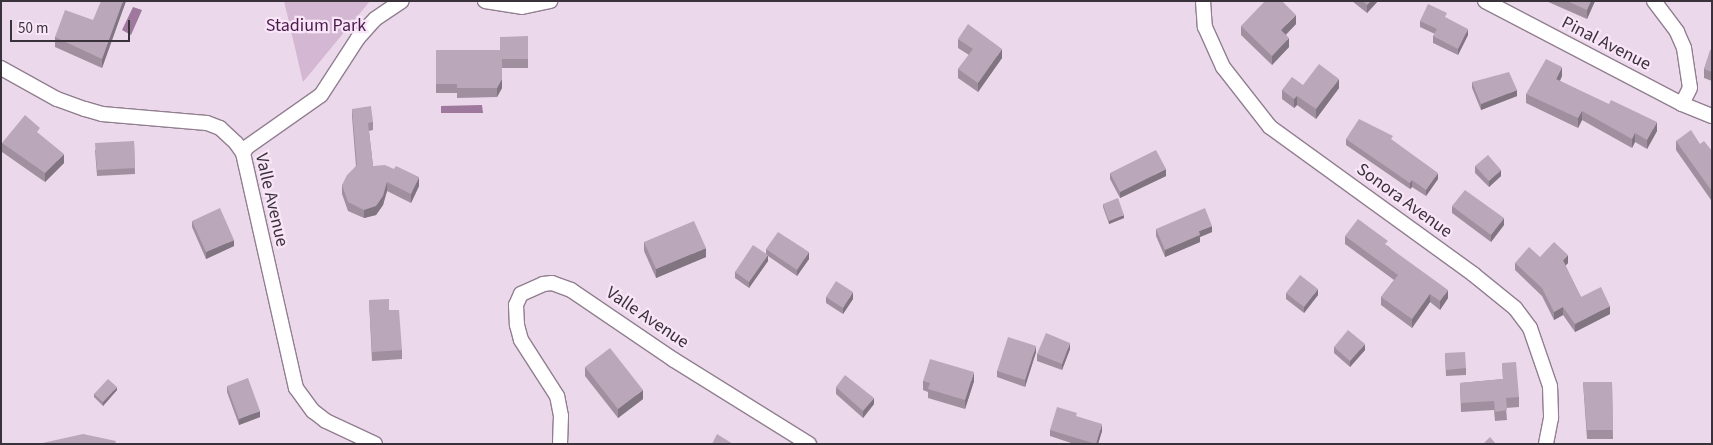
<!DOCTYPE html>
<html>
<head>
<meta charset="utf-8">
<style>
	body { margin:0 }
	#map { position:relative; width:1713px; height:445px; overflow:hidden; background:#ecd8eb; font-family:"Source Sans 3",sans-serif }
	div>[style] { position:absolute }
	.green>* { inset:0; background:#d4b7d3 }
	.water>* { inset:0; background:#9e789d }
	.roads { filter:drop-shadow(1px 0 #917f90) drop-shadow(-1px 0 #917f90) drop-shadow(0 1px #917f90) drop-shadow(0 -1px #917f90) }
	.minor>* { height:14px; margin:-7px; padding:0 7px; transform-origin:7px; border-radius:7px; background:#fff }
	.wall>* { inset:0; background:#a0909f }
	.shaded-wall>* { inset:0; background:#827582 }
	.building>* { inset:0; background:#baa7b9 }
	span { translate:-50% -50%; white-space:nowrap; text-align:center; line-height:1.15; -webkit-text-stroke:4.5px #f9e5f8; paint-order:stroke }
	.park-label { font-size:18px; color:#4a1a4b }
	.street-label { font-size:18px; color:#3a323a }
	.frame { position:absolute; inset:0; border:2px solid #3a323a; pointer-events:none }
	.scale { position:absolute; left:10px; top:20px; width:120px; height:22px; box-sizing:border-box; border:2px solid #3a323a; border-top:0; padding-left:6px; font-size:15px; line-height:18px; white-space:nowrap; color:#3a323a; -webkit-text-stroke:4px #f9e5f8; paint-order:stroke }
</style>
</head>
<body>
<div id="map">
	<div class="green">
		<div style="clip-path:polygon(284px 1px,370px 1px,303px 82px)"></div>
	</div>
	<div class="water">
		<div style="clip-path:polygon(133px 7px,142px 10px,131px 35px,122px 30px)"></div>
		<div style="clip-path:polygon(482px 105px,483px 113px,441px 113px,441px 106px)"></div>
	</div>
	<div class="roads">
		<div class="minor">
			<div style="left:485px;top:1px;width:37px;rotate:9deg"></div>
			<div style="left:522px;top:7px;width:29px;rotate:-12deg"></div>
			<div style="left:1203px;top:1px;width:26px;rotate:86deg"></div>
			<div style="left:1205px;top:27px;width:44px;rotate:65.8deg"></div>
			<div style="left:1223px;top:67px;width:76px;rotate:51.9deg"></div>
			<div style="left:1270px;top:127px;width:251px;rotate:35.9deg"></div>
			<div style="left:1473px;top:274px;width:54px;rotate:39deg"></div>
			<div style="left:1515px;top:308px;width:25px;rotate:53deg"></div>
			<div style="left:1530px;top:328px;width:61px;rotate:71deg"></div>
			<div style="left:1550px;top:386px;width:32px;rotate:88deg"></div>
			<div style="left:1551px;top:418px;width:26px;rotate:101deg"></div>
			<div style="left:1485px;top:1px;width:222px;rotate:27.6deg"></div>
			<div style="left:1682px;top:104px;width:32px;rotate:22deg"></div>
			<div style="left:1654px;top:1px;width:39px;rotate:53deg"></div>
			<div style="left:1677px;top:32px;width:17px;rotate:66deg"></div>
			<div style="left:1684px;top:48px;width:40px;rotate:81.5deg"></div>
			<div style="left:1690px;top:88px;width:18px;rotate:117deg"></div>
			<div style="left:1px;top:68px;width:64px;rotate:29deg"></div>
			<div style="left:57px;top:99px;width:30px;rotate:20deg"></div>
			<div style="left:85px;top:109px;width:18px;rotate:16deg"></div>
			<div style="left:102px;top:114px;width:105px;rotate:4.9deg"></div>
			<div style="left:207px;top:123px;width:14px;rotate:21deg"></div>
			<div style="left:220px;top:128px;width:22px;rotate:43deg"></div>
			<div style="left:236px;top:143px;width:12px;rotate:55deg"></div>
			<div style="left:243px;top:153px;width:241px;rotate:77.3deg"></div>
			<div style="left:296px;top:388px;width:29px;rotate:54deg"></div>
			<div style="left:313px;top:411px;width:16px;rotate:38deg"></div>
			<div style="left:326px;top:421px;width:54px;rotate:25.1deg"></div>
			<div style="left:243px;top:153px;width:7px;rotate:-56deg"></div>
			<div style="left:247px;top:147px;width:90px;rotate:-35.1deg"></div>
			<div style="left:321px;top:95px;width:68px;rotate:-57deg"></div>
			<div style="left:358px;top:38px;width:25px;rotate:-48deg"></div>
			<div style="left:375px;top:19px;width:32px;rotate:-34deg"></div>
			<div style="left:560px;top:444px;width:28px;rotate:-88deg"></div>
			<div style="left:561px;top:416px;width:20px;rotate:-101deg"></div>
			<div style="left:557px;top:396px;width:67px;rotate:-122.7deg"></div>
			<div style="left:521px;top:340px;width:16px;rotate:-105deg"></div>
			<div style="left:517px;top:325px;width:20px;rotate:-93deg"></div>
			<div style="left:516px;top:305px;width:12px;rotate:-66deg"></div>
			<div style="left:521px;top:294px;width:24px;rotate:-24deg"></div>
			<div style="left:543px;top:284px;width:9px;rotate:-6deg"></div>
			<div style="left:552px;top:283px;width:20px;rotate:20deg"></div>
			<div style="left:571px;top:290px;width:125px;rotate:34.2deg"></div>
			<div style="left:674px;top:360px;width:159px;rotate:31.9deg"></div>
		</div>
	</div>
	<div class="wall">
		<div style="clip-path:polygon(126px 1px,102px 68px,55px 47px,55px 37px,93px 20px)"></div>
		<div style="clip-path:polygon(1352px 1px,1378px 1px,1367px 13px)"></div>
		<div style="clip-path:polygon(1546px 1px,1595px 1px,1587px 19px)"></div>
		<div style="clip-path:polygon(1447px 18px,1468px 35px,1458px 55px,1433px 43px,1433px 36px,1435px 34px,1420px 27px,1420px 21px)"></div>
		<div style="clip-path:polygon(1296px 24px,1286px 35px,1289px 47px,1272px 65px,1241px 35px,1241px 26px)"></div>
		<div style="clip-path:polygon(528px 36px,528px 68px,502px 68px,502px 88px,497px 97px,457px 98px,457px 93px,436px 93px,436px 50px,500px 50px)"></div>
		<div style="clip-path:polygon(958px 39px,1002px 58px,978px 92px,958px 78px,958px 69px,969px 55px,958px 48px)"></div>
		<div style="clip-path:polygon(1712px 50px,1712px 81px,1704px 78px,1704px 69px)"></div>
		<div style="clip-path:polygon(1562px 76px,1560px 81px,1657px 131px,1647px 149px,1635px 142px,1632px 148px,1582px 120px,1578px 128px,1526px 103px,1526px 94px)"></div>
		<div style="clip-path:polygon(1472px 82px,1517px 96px,1481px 110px,1472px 88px)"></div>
		<div style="clip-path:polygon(1303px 85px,1339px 88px,1316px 119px,1297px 105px,1294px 108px,1282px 99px,1282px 90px)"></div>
		<div style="clip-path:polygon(352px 109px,373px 122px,373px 130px,369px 131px,373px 166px,419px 186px,411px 203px,387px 191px,383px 205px,376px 215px,364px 218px,348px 211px,342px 194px,342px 185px,356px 166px,352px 117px)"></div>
		<div style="clip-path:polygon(1346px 139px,1393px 141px,1438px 179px,1426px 196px,1412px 187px,1410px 189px,1346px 145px)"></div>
		<div style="clip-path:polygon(134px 141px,135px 174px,97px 176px,95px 150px)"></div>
		<div style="clip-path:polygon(1676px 141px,1700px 144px,1712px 151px,1712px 199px,1711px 200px,1676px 150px)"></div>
		<div style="clip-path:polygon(2px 143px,64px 163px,45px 182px,2px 152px)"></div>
		<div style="clip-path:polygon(1475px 166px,1501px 176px,1489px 187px,1475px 173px)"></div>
		<div style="clip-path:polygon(1110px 173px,1166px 176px,1120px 198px,1110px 179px)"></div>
		<div style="clip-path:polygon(1103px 204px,1124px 218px,1109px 224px,1103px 207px)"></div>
		<div style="clip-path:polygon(1452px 206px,1504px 225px,1491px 242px,1452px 213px)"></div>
		<div style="clip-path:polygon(192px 221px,234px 246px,206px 259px,192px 227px)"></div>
		<div style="clip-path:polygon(1156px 229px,1212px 232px,1200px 237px,1200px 242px,1165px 257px,1156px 236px)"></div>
		<div style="clip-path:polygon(1345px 236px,1388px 246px,1448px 298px,1440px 310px,1430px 302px,1412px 328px,1381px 305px,1381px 297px,1394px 280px,1345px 244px)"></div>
		<div style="clip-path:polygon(644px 242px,706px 257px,656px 278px,644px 251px)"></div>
		<div style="clip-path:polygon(766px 249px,809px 259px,797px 276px,768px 256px,768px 261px,749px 288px,735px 278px,735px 272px,766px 254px)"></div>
		<div style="clip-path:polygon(1540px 257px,1568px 263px,1565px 266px,1581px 297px,1610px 314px,1575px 332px,1563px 315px,1554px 320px,1542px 296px,1515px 270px,1515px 263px)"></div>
		<div style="clip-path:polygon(1286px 293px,1318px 295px,1304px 313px,1286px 299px)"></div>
		<div style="clip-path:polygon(826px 297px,853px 299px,843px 314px,826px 303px)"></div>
		<div style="clip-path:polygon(369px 300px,402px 350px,402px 359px,372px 361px)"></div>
		<div style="clip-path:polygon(1334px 347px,1365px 350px,1350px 367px,1334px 353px)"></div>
		<div style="clip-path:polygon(1070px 349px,1062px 370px,1037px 361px,1037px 354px)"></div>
		<div style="clip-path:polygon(1036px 352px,1025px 387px,997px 377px,997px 371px)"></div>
		<div style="clip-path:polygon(1445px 353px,1466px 368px,1466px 375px,1446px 376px)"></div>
		<div style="clip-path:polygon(1502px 363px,1519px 397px,1519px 407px,1506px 408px,1507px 420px,1495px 421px,1494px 410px,1461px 412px,1460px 383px,1503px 379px)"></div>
		<div style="clip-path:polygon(585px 367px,643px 399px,618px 418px,585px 376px)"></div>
		<div style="clip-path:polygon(923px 381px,974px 381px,965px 409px,928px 398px,928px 392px,923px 390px)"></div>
		<div style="clip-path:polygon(1583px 382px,1612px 382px,1613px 439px,1587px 439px)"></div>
		<div style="clip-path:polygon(227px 386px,260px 417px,239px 425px,227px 392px)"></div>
		<div style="clip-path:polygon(836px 387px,874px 404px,863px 418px,836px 394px)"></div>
		<div style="clip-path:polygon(117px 390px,103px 406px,94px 397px,94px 394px)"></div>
		<div style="clip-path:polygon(1077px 417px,1102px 431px,1098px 444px,1074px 444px,1050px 436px,1050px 430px)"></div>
	</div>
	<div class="shaded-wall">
		<div style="clip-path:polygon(123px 1px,126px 1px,102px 68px,102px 59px)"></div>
		<div style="clip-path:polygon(1371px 1px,1378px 1px,1367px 13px,1367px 5px)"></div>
		<div style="clip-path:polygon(1591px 1px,1595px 1px,1587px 19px,1587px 10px)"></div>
		<div style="clip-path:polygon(1296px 15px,1296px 24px,1281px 39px,1281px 30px)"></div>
		<div style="clip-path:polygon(1468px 29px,1468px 35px,1458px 55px,1458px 49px)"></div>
		<div style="clip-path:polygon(1289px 38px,1289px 47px,1272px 65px,1272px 56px)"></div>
		<div style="clip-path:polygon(1002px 49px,1002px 58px,978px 92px,978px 83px)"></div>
		<div style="clip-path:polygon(1562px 67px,1562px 76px,1556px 88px,1556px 79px)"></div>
		<div style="clip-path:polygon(502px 79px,502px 88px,497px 97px,497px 88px)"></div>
		<div style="clip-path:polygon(1339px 79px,1339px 88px,1316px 119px,1316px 109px)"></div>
		<div style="clip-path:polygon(1517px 90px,1517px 96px,1481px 110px,1481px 104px)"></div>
		<div style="clip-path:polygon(1297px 96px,1297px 105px,1294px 108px,1294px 99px)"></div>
		<div style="clip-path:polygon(1582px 111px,1582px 120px,1578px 128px,1578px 118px)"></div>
		<div style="clip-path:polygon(1657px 122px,1657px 131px,1647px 149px,1647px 140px)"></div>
		<div style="clip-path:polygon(1635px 133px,1635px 142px,1632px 148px,1632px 139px)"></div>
		<div style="clip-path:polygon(64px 154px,64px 163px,45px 182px,45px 173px)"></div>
		<div style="clip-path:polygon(1166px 169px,1166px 176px,1120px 198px,1120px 192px)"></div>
		<div style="clip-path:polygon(1501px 170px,1501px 176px,1489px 187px,1489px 181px)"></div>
		<div style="clip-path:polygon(1438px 173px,1438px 179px,1426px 196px,1426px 190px)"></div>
		<div style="clip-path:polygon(419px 177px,419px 186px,411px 203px,411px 194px)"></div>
		<div style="clip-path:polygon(1412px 180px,1412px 187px,1410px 189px,1410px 183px)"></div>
		<div style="clip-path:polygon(387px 182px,387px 191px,383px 205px,376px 215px,364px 218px,364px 210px)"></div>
		<div style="clip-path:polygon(1124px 215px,1124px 218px,1109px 224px,1109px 221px)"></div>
		<div style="clip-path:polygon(1504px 218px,1504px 225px,1491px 242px,1491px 235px)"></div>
		<div style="clip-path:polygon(1212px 226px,1212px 232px,1200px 237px,1200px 242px,1165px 257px,1165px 250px,1199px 231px)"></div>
		<div style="clip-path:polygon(234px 240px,234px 246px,206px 259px,206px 252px)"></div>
		<div style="clip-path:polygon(706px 248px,706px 257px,656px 278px,656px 269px)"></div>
		<div style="clip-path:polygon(809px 252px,809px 259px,797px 276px,797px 270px)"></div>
		<div style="clip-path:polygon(768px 255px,768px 261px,749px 288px,749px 282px)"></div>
		<div style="clip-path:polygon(1568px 255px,1568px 263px,1563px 268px,1563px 260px)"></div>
		<div style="clip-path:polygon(1318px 289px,1318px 295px,1304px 313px,1304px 307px)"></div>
		<div style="clip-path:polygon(1448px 290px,1448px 298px,1440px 310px,1440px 301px)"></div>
		<div style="clip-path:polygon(853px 292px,853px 299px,843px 314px,843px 308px)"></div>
		<div style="clip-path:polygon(1430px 294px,1430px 302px,1412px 328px,1412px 319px)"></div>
		<div style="clip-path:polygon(1610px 306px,1610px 314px,1575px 332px,1575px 324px)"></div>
		<div style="clip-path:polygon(1563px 307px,1563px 315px,1554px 320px,1554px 312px)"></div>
		<div style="clip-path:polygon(1070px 343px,1070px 349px,1062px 370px,1062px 364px)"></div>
		<div style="clip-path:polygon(1365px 344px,1365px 350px,1350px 367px,1350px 361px)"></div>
		<div style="clip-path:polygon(1036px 346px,1036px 352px,1025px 387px,1025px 380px)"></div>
		<div style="clip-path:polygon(974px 372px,974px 381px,965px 409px,965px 400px)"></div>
		<div style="clip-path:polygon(117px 387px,117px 390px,103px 406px,103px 402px)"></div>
		<div style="clip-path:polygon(643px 390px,643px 399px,618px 418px,618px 409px)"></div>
		<div style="clip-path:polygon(874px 398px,874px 404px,863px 418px,863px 411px)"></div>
		<div style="clip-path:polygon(260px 411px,260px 417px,239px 425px,239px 419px)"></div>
		<div style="clip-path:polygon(1102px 424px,1102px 431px,1098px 444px,1096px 444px)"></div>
	</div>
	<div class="building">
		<div style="clip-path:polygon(101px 1px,123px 1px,102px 59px,55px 37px,65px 10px,93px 20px)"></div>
		<div style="clip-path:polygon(1265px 1px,1282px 1px,1296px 15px,1281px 30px,1289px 38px,1272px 56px,1241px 26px)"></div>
		<div style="clip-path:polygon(1363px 1px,1371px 1px,1367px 5px)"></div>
		<div style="clip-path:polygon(1567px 1px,1591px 1px,1587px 10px)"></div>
		<div style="clip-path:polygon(1428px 4px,1447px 13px,1445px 17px,1468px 29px,1458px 49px,1433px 36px,1437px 29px,1420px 21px)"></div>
		<div style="clip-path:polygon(968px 24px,1002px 49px,978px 83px,958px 69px,973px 49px,958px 39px)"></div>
		<div style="clip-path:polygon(528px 36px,528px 59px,502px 59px,502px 79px,497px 88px,457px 88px,457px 84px,436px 84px,436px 50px,500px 50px,500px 37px)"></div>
		<div style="clip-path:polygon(1710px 50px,1712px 50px,1712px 72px,1704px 69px)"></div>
		<div style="clip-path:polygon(1546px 59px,1562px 67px,1556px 79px,1609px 104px,1611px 100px,1657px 122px,1647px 140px,1635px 133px,1632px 139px,1582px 111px,1578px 118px,1526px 94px)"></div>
		<div style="clip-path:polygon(1319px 64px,1339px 79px,1316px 109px,1297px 96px,1294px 99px,1282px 90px,1292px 77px,1303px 85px)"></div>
		<div style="clip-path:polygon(1509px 72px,1517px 90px,1481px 104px,1472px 82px)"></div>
		<div style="clip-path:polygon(371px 106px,373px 122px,368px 123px,373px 166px,385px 165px,394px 169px,396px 166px,419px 177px,411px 194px,387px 182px,383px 196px,376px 206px,364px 210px,348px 202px,342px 185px,347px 175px,357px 165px,352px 109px)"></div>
		<div style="clip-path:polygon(25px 115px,40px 128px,37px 132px,64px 154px,45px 173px,2px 143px)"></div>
		<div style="clip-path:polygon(1359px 119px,1393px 136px,1391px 139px,1438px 173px,1426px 190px,1412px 180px,1410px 183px,1346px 139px)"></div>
		<div style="clip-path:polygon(1691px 130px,1700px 144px,1704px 141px,1712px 151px,1712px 190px,1711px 190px,1676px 141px)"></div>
		<div style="clip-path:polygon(134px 141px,135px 168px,97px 170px,95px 143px)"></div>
		<div style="clip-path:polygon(1156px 150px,1166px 169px,1120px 192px,1110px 173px)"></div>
		<div style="clip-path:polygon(1488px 155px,1501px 170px,1489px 181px,1475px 166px)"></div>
		<div style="clip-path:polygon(1465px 190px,1504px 218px,1491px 235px,1452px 206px)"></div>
		<div style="clip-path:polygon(1118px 198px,1124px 215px,1109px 221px,1103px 204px)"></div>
		<div style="clip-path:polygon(220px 208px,234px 240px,206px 252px,192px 221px)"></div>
		<div style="clip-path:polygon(1205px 208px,1212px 226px,1199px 231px,1200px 235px,1165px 250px,1156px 229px)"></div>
		<div style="clip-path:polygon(1358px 219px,1388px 241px,1385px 244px,1390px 248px,1448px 290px,1440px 301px,1430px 294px,1412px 319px,1381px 297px,1398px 275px,1345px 236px)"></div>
		<div style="clip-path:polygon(694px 221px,706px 248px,656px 269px,644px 242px)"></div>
		<div style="clip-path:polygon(778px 232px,809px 252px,797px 270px,766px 249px)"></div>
		<div style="clip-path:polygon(1554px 242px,1568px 255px,1563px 260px,1581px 297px,1601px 287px,1610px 306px,1575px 324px,1563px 307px,1554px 312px,1542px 288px,1515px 263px,1529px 247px,1540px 257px)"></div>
		<div style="clip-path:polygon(753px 245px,768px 255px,749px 282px,735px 272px)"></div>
		<div style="clip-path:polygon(1300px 275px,1318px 289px,1304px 307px,1286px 293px)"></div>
		<div style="clip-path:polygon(836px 281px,853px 292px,843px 308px,826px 297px)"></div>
		<div style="clip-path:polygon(389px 299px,389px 310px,399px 310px,402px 350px,372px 352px,369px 300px)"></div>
		<div style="clip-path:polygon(1348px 330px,1365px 344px,1350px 361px,1334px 347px)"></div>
		<div style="clip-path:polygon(1046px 333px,1070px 343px,1062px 364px,1037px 354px)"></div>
		<div style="clip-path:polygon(1008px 337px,1036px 346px,1025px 380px,997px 371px)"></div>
		<div style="clip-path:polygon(610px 348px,643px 390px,618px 409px,585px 367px)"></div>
		<div style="clip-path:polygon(1465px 352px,1466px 368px,1446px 370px,1445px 353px)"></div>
		<div style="clip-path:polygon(930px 359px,974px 372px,965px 400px,928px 389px,930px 383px,923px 381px)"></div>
		<div style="clip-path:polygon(1516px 362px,1519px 397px,1506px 398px,1507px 410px,1495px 412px,1494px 401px,1461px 403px,1460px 383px,1503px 379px,1502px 363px)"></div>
		<div style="clip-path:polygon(845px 375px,874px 398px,863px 411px,836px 387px)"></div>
		<div style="clip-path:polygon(248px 378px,260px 411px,239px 419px,227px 386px)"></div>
		<div style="clip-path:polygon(108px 379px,117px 387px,103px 402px,94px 394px)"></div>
		<div style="clip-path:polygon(1583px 382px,1612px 382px,1613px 430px,1587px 430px)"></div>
		<div style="clip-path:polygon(1057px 407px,1077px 413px,1076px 416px,1102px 424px,1096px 444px,1050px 430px)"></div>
		<div style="clip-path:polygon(83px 434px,116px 441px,115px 444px,38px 444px)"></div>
		<div style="clip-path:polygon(717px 434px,733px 444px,712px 444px)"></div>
		<div style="clip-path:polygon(1490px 437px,1496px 444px,1483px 444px)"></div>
	</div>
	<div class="park-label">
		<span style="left:316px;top:26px">Stadium Park</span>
	</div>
	<div class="street-label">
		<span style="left:1606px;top:44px;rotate:27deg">Pinal Avenue</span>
		<span style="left:271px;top:200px;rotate:77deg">Valle Avenue</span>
		<span style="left:1404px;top:201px;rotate:36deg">Sonora Avenue</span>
		<span style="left:647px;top:318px;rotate:34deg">Valle Avenue</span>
	</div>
	<div class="frame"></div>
	<div class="scale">50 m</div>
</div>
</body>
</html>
